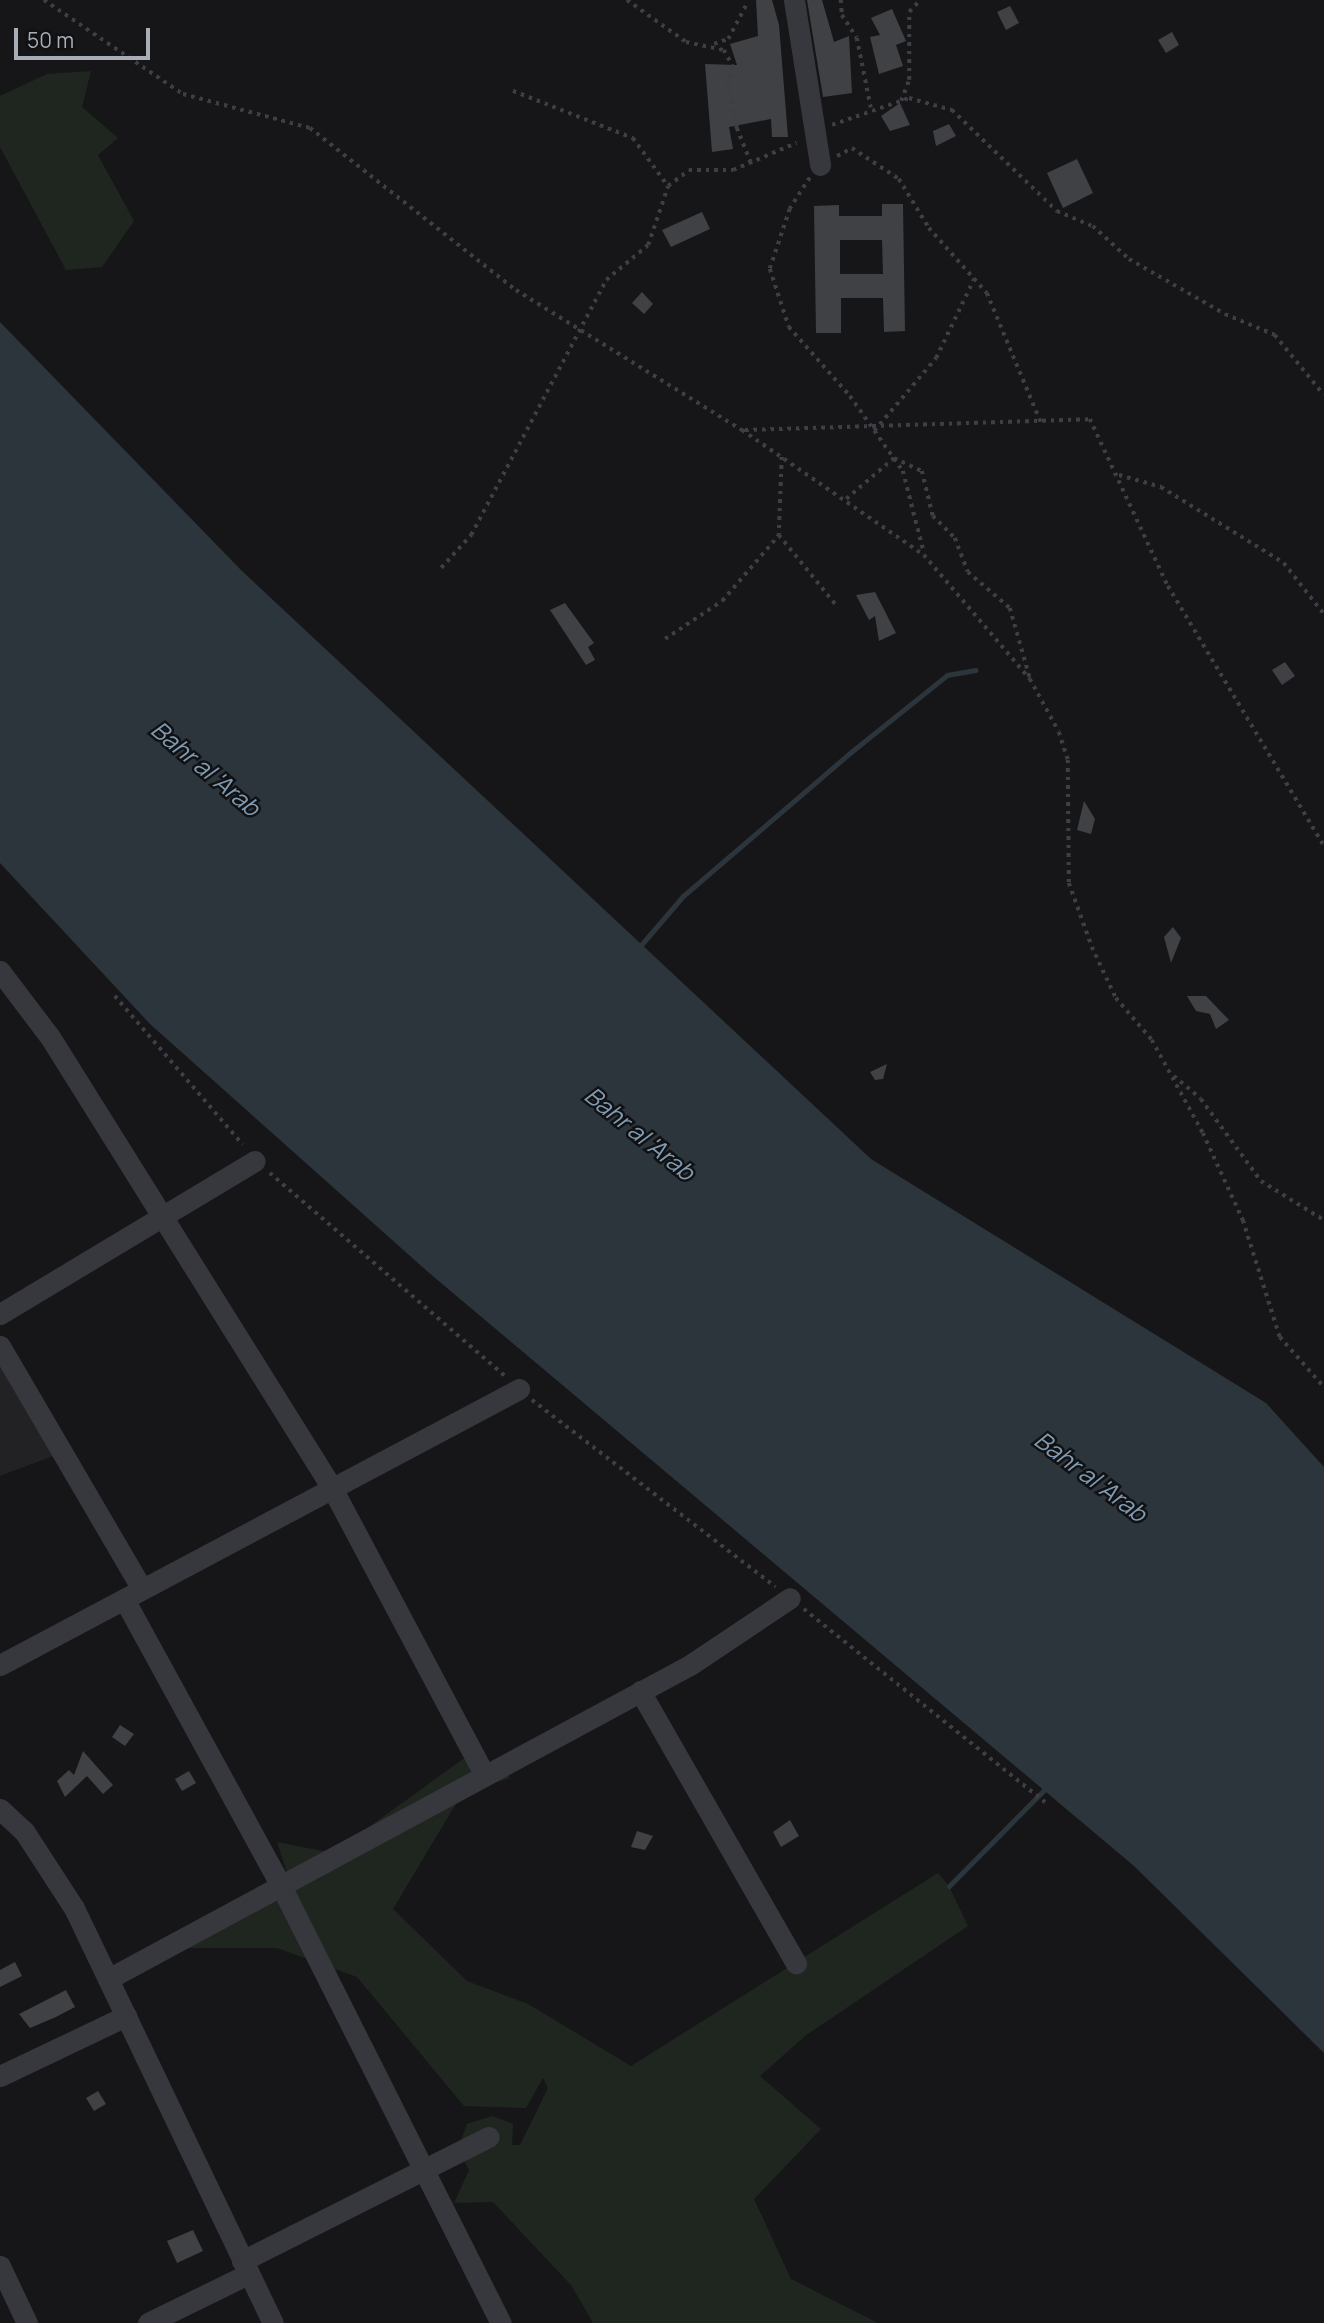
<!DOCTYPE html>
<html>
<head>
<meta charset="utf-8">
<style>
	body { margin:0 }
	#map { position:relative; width:1324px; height:2323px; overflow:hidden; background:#161618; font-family:Manrope,sans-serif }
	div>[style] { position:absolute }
	.built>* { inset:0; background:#222225 }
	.green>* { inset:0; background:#1e261f }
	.water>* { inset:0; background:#2c353c }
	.stream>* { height:5px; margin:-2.5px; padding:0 2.5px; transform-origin:2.5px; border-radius:2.5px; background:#2c353c }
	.building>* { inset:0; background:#404145 }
	.path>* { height:3.5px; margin-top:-1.75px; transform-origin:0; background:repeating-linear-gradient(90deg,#3d3f44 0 3.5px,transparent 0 8.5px) }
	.minor>* { height:21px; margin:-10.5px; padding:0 10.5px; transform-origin:10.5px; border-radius:10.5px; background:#37383d }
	span { translate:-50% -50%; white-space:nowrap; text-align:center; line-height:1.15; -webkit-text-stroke:5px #111113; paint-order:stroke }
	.water-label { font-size:24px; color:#7f9bb3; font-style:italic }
	.scale { position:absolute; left:14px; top:28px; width:136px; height:32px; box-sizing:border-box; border:4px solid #a8adb8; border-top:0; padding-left:9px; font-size:21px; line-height:24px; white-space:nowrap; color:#a8adb8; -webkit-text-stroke:5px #111113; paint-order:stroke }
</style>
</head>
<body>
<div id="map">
	<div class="built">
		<div style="clip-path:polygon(0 1364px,53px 1456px,0 1476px)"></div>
	</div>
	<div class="green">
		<div style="clip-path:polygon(91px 71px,82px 107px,118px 138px,98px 155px,134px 221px,102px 267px,66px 270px,0 147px,0 96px,47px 74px)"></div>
		<div style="clip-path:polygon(474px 1751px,511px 1778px,463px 1792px,393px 1909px,467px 1981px,528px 2004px,631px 2066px,938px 1873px,949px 1886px,968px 1926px,805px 2036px,760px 2076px,821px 2129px,754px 2199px,791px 2279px,878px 2323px,593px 2323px,571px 2285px,493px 2202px,454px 2203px,469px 2170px,458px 2149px,467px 2124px,492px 2116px,513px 2124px,512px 2145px,520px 2145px,548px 2088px,543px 2078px,526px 2108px,464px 2106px,357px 1977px,277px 1948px,163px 1948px,289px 1879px,277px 1842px,333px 1853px)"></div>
	</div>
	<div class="water">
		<div style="clip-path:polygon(0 322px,241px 570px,871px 1159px,1266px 1403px,1324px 1467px,1324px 2053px,1134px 1866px,428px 1272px,150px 1024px,0 863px)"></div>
	</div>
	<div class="stream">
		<div style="left:641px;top:945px;width:65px;rotate:-49.4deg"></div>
		<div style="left:683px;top:896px;width:221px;rotate:-40.6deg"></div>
		<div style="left:851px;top:752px;width:123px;rotate:-38.7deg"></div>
		<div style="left:947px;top:675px;width:29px;rotate:-10deg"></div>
		<div style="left:949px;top:1886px;width:141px;rotate:-45.3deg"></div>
	</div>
	<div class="building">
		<div style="clip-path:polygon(756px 0,772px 0,779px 25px,788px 137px,772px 137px,771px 119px,729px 127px,733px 149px,712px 152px,705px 64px,737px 65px,730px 44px,758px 36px)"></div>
		<div style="clip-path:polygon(807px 0,822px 0,834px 42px,849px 36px,852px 93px,823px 97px)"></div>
		<div style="clip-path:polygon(1010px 6px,1019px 23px,1006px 30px,997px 12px)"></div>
		<div style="clip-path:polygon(892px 9px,906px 41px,896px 45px,903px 66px,879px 74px,870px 37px,880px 35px,871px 18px)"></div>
		<div style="clip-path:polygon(1172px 32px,1179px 45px,1166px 53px,1158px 40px)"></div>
		<div style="clip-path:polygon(900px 103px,910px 125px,890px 131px,881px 116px)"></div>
		<div style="clip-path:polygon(949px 124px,956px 136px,936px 146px,933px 131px)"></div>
		<div style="clip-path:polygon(1077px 159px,1093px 193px,1063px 208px,1047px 173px)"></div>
		<div style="clip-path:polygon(evenodd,882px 204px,903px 204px,905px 331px,884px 332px,883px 298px,841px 298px,841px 333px,816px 333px,814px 206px,839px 205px,839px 216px,882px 216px,882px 204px,840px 240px,882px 240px,883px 274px,840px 274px,840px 240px)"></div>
		<div style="clip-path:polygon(702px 212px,710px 229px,671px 247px,662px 230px)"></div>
		<div style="clip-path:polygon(642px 292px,653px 304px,644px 314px,632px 303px)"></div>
		<div style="clip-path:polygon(875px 592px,896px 633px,879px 641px,875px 616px,869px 620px,856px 595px)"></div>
		<div style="clip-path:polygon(565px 603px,594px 643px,588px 647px,595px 660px,586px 665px,550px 610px)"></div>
		<div style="clip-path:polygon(1285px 662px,1295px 676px,1282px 685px,1272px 670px)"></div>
		<div style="clip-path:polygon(1084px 801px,1095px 819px,1091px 834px,1077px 830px)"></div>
		<div style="clip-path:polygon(1173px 927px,1181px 938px,1171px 963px,1164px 937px)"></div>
		<div style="clip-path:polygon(1187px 996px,1206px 996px,1229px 1020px,1216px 1029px,1210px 1014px,1196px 1011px)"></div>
		<div style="clip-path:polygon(887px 1064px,883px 1079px,875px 1080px,870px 1072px)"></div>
		<div style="clip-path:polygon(120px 1725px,134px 1734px,125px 1746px,112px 1737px)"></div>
		<div style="clip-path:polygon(83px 1751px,113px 1785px,103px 1794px,87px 1776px,65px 1797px,57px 1781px,69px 1770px,74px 1775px)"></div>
		<div style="clip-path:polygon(189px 1771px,196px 1783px,182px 1791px,175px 1779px)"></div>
		<div style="clip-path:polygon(790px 1820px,799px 1836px,781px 1847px,773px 1832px)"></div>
		<div style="clip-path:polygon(637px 1831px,653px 1836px,645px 1850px,631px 1847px)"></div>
		<div style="clip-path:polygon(15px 1962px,22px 1976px,0 1987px,0 1970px)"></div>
		<div style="clip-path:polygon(66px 1990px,75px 2007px,56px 2017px,30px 2028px,19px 2014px)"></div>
		<div style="clip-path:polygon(98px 2091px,106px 2104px,94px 2111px,86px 2098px)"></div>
		<div style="clip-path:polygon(193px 2230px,203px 2251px,177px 2263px,167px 2241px)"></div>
	</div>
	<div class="path">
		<div style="left:44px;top:0;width:168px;rotate:34.1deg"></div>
		<div style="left:183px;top:94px;width:131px;rotate:15deg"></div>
		<div style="left:310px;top:128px;width:262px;rotate:38.2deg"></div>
		<div style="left:516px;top:290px;width:266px;rotate:31.8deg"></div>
		<div style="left:742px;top:430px;width:221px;rotate:34.5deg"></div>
		<div style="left:924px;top:555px;width:163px;rotate:49.5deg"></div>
		<div style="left:1030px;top:679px;width:60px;rotate:61.3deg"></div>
		<div style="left:1059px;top:732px;width:29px;rotate:72deg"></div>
		<div style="left:1068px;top:760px;width:123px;rotate:89.5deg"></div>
		<div style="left:1069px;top:883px;width:68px;rotate:70.2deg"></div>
		<div style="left:1092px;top:947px;width:56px;rotate:64.8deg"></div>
		<div style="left:1116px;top:998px;width:55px;rotate:49.4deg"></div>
		<div style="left:1152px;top:1040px;width:106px;rotate:61.3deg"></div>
		<div style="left:1203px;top:1133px;width:96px;rotate:65.3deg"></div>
		<div style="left:1243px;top:1220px;width:123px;rotate:72.5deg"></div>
		<div style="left:1280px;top:1337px;width:67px;rotate:48.7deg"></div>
		<div style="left:627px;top:0;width:72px;rotate:35.4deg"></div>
		<div style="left:686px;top:42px;width:39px;rotate:12deg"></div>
		<div style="left:724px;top:50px;width:19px;rotate:62deg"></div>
		<div style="left:733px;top:67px;width:18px;rotate:106deg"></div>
		<div style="left:728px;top:84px;width:45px;rotate:78.4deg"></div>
		<div style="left:737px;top:128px;width:38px;rotate:68deg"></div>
		<div style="left:841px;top:0;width:15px;rotate:86deg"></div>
		<div style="left:842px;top:15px;width:27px;rotate:57deg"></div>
		<div style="left:857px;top:38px;width:71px;rotate:78.7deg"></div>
		<div style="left:714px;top:44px;width:15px;rotate:-20deg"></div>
		<div style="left:728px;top:39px;width:40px;rotate:-62deg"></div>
		<div style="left:513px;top:91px;width:129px;rotate:21.4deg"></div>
		<div style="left:633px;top:138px;width:59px;rotate:53.9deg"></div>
		<div style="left:901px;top:101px;width:22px;rotate:-69deg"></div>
		<div style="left:909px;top:80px;width:68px;rotate:-90deg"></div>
		<div style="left:909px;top:12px;width:16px;rotate:-47deg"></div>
		<div style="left:832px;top:125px;width:82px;rotate:-19.3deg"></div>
		<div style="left:909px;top:98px;width:45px;rotate:15.6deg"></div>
		<div style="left:952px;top:110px;width:146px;rotate:43.9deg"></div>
		<div style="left:1057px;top:211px;width:39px;rotate:23deg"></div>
		<div style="left:1093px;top:226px;width:49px;rotate:42.5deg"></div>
		<div style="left:1129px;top:259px;width:111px;rotate:29.8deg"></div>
		<div style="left:1225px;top:314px;width:54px;rotate:22.8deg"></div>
		<div style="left:1275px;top:335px;width:77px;rotate:50.8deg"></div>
		<div style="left:837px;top:156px;width:17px;rotate:-28deg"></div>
		<div style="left:852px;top:148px;width:56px;rotate:33.4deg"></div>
		<div style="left:899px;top:179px;width:57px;rotate:58.5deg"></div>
		<div style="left:929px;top:228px;width:87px;rotate:48.3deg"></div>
		<div style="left:987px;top:293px;width:141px;rotate:67.4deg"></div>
		<div style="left:810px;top:178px;width:37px;rotate:123deg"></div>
		<div style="left:790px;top:209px;width:63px;rotate:108.4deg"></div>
		<div style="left:770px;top:269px;width:61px;rotate:71.9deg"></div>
		<div style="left:789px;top:327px;width:92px;rotate:48.5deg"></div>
		<div style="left:850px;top:396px;width:92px;rotate:54.8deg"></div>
		<div style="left:903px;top:471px;width:85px;rotate:75.6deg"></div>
		<div style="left:745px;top:430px;width:345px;rotate:-1.8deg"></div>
		<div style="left:1090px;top:419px;width:184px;rotate:65deg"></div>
		<div style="left:1168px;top:586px;width:303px;rotate:59deg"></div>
		<div style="left:874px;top:431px;width:96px;rotate:-49.7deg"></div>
		<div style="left:936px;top:358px;width:88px;rotate:-64.3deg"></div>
		<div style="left:782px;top:457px;width:78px;rotate:92.2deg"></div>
		<div style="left:779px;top:535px;width:92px;rotate:50.8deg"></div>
		<div style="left:1119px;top:475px;width:44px;rotate:15.9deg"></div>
		<div style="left:1161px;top:487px;width:145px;rotate:31.7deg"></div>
		<div style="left:1284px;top:563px;width:65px;rotate:51.9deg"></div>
		<div style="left:846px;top:499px;width:63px;rotate:-40.5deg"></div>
		<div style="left:894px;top:458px;width:31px;rotate:25deg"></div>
		<div style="left:922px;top:471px;width:46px;rotate:76.3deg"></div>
		<div style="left:933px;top:516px;width:31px;rotate:45deg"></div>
		<div style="left:955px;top:538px;width:36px;rotate:69deg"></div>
		<div style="left:968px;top:572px;width:55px;rotate:40.6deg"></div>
		<div style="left:1010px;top:608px;width:73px;rotate:74.1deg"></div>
		<div style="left:441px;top:568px;width:45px;rotate:-47.7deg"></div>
		<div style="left:471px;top:535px;width:289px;rotate:-62.1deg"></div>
		<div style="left:606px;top:280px;width:55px;rotate:-39.8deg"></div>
		<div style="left:648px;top:245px;width:62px;rotate:-71.3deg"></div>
		<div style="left:668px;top:186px;width:26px;rotate:-37deg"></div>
		<div style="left:689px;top:170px;width:44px"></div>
		<div style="left:733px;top:170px;width:69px;rotate:-23.2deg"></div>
		<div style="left:665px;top:639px;width:69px;rotate:-33.7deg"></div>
		<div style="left:722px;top:601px;width:87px;rotate:-49.2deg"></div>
		<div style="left:115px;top:996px;width:196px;rotate:49.3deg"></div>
		<div style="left:1174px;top:1076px;width:35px;rotate:40deg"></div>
		<div style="left:1201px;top:1099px;width:102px;rotate:53.8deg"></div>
		<div style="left:1261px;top:1181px;width:74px;rotate:31.8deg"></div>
		<div style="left:270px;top:1173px;width:311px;rotate:40.8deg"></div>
		<div style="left:532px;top:1400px;width:307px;rotate:37.5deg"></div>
		<div style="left:804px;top:1609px;width:309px;rotate:38.7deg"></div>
	</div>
	<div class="minor">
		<div style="left:794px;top:0;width:167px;rotate:81deg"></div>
		<div style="left:0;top:971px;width:83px;rotate:52.9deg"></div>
		<div style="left:50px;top:1037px;width:532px;rotate:57.98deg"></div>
		<div style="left:332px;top:1488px;width:324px;rotate:62deg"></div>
		<div style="left:0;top:1314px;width:297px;rotate:-31deg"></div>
		<div style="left:0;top:1346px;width:281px;rotate:59.7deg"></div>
		<div style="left:124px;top:1599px;width:327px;rotate:61.3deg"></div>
		<div style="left:281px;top:1886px;width:489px;rotate:63.3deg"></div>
		<div style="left:0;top:1665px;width:588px;rotate:-28deg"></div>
		<div style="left:640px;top:1691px;width:314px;rotate:60.2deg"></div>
		<div style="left:0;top:1809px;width:33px;rotate:43deg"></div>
		<div style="left:24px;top:1831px;width:92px;rotate:57deg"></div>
		<div style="left:74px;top:1908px;width:460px;rotate:64.4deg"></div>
		<div style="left:108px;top:1979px;width:661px;rotate:-28.35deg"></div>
		<div style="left:690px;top:1665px;width:120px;rotate:-33.8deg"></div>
		<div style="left:0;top:2076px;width:140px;rotate:-25.5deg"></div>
		<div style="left:242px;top:2261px;width:276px;rotate:-26.7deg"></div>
		<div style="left:0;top:2266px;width:63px;rotate:64.7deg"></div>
		<div style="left:148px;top:2323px;width:111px;rotate:-26.1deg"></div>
	</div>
	<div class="water-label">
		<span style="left:206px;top:768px;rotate:40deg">Bahr al 'Arab</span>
		<span style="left:640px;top:1133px;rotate:39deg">Bahr al 'Arab</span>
		<span style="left:1091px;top:1476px;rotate:37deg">Bahr al 'Arab</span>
	</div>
	<div class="scale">50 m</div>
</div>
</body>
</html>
